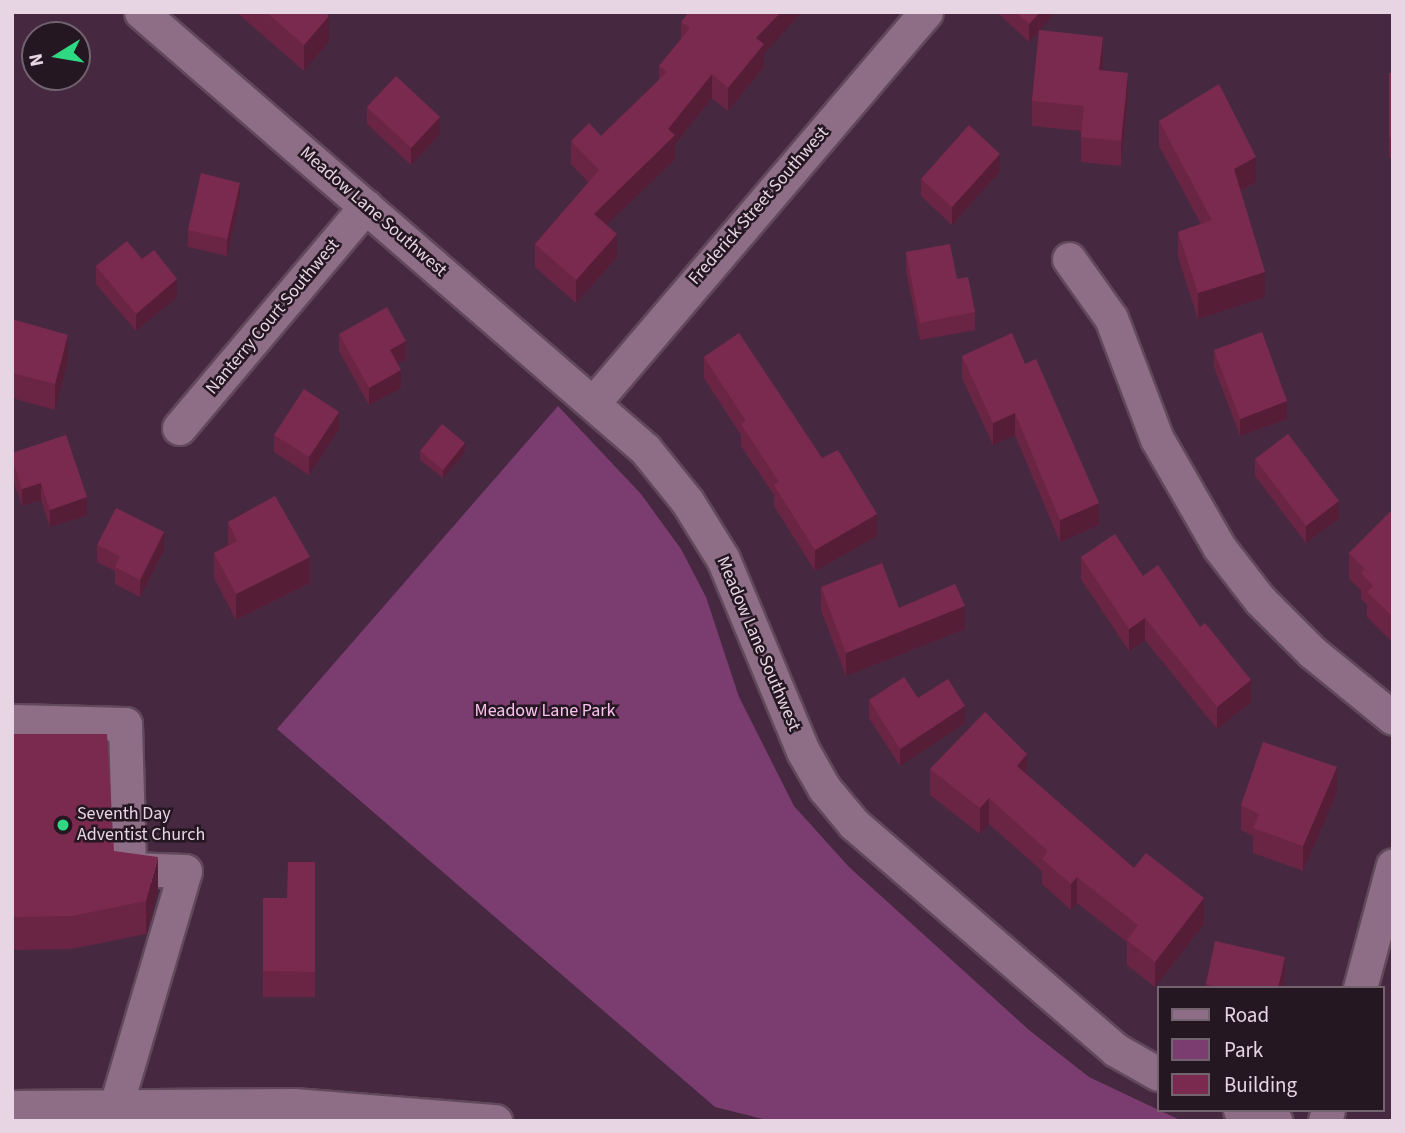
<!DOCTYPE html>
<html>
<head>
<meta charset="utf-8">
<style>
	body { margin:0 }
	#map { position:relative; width:1405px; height:1133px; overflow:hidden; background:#462940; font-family:"Source Sans 3",sans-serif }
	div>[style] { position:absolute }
	.green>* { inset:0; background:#7b3c6f }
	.roads { filter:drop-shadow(2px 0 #61485b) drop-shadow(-2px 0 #61485b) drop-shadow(0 2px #61485b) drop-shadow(0 -2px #61485b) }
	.minor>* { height:33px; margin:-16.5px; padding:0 16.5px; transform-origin:16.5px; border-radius:16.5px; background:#8e6d86 }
	.wall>* { inset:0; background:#6a2444 }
	.shaded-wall>* { inset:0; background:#561d37 }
	.building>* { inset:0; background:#7b2a4f }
	.dots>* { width:19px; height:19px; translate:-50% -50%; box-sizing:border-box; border:4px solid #241721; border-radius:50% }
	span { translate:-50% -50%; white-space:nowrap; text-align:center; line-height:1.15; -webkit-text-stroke:5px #241721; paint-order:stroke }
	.street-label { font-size:18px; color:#e8d5e3 }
	.park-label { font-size:18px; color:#fcc1ee }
	.poi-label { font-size:18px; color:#e8d5e3 }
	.left { translate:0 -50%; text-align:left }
	.frame { position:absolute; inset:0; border:14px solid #e8d5e3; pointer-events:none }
	.legend { position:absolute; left:1157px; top:986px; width:228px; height:126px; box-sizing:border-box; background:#241721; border:2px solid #72636f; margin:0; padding:9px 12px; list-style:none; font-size:21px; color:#e8d5e3 }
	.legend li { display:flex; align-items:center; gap:14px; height:35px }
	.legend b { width:35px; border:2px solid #72636f }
	.north { position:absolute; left:21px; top:21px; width:70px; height:70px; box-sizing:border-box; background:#241721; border:2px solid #72636f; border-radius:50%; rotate:259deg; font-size:19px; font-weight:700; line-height:28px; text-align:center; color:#e8d5e3 }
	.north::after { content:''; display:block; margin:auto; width:24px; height:32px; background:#2fd883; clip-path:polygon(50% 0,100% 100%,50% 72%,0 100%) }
</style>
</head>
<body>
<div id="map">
	<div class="green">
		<div style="clip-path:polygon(558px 406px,641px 494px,681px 549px,706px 597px,739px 697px,794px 806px,849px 867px,1029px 1030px,1089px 1077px,1182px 1121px,771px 1121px,715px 1107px,277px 729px)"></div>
	</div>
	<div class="roads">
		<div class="minor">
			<div style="left:141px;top:12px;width:667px;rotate:40.93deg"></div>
			<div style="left:645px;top:449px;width:67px;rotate:51.1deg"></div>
			<div style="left:687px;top:501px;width:68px;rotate:58.2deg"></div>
			<div style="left:723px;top:559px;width:208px;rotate:67.4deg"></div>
			<div style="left:803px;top:751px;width:43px;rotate:60.4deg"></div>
			<div style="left:824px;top:788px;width:47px;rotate:50.2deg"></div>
			<div style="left:854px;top:824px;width:346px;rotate:40.8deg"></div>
			<div style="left:1116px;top:1050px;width:48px;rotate:29.7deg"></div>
			<div style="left:1069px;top:259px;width:72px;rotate:54.6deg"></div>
			<div style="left:1111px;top:318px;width:129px;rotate:69.2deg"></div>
			<div style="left:1157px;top:439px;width:125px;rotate:60.1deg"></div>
			<div style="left:1219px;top:547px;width:67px;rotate:52.3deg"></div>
			<div style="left:1260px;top:600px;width:74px;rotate:45deg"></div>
			<div style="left:1312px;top:652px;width:104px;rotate:39.2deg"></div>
			<div style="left:594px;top:402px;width:512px;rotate:-49.59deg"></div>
			<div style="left:179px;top:428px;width:290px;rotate:-49.9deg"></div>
			<div style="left:12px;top:721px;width:113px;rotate:1.5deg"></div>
			<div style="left:125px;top:724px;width:145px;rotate:88.4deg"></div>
			<div style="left:129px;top:869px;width:56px;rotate:2deg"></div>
			<div style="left:185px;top:871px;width:244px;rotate:106.4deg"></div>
			<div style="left:1360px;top:988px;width:127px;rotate:-75deg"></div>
			<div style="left:12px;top:1107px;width:282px;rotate:-0.4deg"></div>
			<div style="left:294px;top:1105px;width:202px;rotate:4.6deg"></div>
			<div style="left:1240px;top:1110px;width:37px;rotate:17deg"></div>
			<div style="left:1325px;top:1121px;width:11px;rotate:-75deg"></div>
		</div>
	</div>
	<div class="wall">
		<div style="clip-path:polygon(236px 12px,325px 12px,329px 41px,304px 71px)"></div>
		<div style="clip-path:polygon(997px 12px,1055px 12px,1039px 30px,1103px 63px,1102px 70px,1128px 98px,1121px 166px,1081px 162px,1081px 131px,1032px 126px,1032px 101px,1039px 31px,1029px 42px)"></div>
		<div style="clip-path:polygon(681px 22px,764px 54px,764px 67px,728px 111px,712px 98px,675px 144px,675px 159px,606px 225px,617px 257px,576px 303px,535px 267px,535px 244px,589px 183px,571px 164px,571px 141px,601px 136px,659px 80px,659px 66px,681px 39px)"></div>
		<div style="clip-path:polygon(1389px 73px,1393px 73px,1393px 158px,1389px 158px)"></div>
		<div style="clip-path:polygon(367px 107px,440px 134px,411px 165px,367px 124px)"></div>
		<div style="clip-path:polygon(1159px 121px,1256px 182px,1240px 191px,1265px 297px,1198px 319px,1178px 257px,1178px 232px,1201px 224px,1159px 146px)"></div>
		<div style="clip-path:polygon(1000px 171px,952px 225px,921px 196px,921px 179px)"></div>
		<div style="clip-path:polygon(240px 200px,227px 256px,188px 247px,188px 230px)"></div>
		<div style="clip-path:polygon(906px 252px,957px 279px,975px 312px,975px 330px,920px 340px,906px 270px)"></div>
		<div style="clip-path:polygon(142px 259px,177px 297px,136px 331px,96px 284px,96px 266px)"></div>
		<div style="clip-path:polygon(12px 319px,68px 360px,55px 410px,12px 398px)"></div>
		<div style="clip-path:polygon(339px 334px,406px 359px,397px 364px,401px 388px,369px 405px,339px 351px)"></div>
		<div style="clip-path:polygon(1214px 350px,1287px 419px,1240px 436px,1214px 367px)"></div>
		<div style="clip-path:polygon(962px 356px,1025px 364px,1099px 525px,1060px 542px,1015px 435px,993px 445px,962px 378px)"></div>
		<div style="clip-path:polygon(704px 357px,822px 458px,877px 536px,815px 571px,774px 506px,774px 495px,741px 446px,741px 435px,704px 378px)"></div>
		<div style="clip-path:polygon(339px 429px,309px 475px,274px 452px,274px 435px)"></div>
		<div style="clip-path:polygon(420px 451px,465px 452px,443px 478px,420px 460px)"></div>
		<div style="clip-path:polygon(12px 453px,87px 515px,50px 527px,41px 500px,22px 506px,12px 477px)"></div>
		<div style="clip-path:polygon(1255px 459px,1339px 518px,1306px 543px,1255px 476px)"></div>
		<div style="clip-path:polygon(1393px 509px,1393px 639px,1391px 641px,1367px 617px,1367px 605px,1361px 599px,1361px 590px,1349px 579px,1349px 553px)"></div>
		<div style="clip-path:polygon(228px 522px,310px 583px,236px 620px,214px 578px,214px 553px,228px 545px)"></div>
		<div style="clip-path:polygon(97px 545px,164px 550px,140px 597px,115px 584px,115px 571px,97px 562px)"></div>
		<div style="clip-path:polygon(1081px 557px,1143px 576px,1251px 702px,1217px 729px,1145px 640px,1129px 651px,1081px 579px)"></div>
		<div style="clip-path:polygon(821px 587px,965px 629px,846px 676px,821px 610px)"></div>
		<div style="clip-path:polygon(918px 698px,965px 723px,900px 766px,869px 718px,869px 700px)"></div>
		<div style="clip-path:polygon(12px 734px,114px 851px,158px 889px,146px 934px,72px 949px,12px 950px)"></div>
		<div style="clip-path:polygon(930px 769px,1027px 775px,1134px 868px,1204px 924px,1155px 987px,1127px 965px,1127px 942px,1077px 903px,1071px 910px,1042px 884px,1042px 871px,989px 824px,980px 834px,930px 795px)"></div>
		<div style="clip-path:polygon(1337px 792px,1303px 871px,1253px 853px,1253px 836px,1241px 830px,1241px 805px)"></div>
		<div style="clip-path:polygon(315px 862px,315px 997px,263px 997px,263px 898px,287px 898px)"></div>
		<div style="clip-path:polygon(1285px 974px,1282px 988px,1206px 988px,1206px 984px)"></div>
	</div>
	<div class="shaded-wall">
		<div style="clip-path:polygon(781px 12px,802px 12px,764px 54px,764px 67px,728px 111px,728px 88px,756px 38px)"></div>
		<div style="clip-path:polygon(1040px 12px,1055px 12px,1055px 13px,1029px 42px,1029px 24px)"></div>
		<div style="clip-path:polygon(329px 16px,329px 41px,304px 71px,304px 45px)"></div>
		<div style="clip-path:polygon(1103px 37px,1103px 63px,1099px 95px,1099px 70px)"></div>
		<div style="clip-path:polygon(1128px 73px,1128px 98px,1121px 166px,1121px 141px)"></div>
		<div style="clip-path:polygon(712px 74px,712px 98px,675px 144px,675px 159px,594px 237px,594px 214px,668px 129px)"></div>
		<div style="clip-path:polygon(440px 117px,440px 134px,411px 165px,411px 148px)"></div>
		<div style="clip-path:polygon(1000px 154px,1000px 171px,952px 225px,952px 207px)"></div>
		<div style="clip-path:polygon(1256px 157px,1256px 182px,1234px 194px,1234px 169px)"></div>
		<div style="clip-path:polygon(240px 183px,240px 200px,227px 256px,227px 239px)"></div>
		<div style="clip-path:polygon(617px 234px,617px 257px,576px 303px,576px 280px)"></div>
		<div style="clip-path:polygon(1265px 272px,1265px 297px,1198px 319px,1198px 293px)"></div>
		<div style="clip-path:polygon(177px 279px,177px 297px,136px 331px,136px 314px)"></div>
		<div style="clip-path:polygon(68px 335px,68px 360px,55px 410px,55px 384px)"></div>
		<div style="clip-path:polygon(406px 341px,406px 359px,390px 368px,390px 350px)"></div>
		<div style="clip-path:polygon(401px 370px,401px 388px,369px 405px,369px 388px)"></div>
		<div style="clip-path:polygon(1287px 401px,1287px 419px,1240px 436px,1240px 419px)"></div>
		<div style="clip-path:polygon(339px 412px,339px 429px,309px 475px,309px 457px)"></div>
		<div style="clip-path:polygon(1015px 413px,1015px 435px,993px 445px,993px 423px)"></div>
		<div style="clip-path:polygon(465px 443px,465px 452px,443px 478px,443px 470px)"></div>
		<div style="clip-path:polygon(41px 483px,41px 500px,22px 506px,22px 489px)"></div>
		<div style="clip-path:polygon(87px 497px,87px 515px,50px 527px,50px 510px)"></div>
		<div style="clip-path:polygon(1339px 501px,1339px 518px,1306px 543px,1306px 526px)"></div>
		<div style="clip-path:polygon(1099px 503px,1099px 525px,1060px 542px,1060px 520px)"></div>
		<div style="clip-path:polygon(877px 514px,877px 536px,815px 571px,815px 550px)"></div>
		<div style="clip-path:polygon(164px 532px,164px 550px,140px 597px,140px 580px)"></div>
		<div style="clip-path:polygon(310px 557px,310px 583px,236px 620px,236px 594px)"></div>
		<div style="clip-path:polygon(965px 606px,965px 629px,846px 676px,846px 653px)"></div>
		<div style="clip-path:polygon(1393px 614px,1393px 639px,1391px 641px,1391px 615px)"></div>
		<div style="clip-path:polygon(1145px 618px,1145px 640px,1129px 651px,1129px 629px)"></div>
		<div style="clip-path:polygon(1251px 680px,1251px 702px,1217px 729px,1217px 707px)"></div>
		<div style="clip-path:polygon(965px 706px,965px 723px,900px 766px,900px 749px)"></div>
		<div style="clip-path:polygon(1027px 754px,1027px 780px,1017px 766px)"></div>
		<div style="clip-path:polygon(1337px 767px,1337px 792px,1303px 871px,1303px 846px)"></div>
		<div style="clip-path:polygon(989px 798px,989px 824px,980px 834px,980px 808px)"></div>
		<div style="clip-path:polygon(158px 857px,158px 889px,146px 934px,146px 901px)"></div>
		<div style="clip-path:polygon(1077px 877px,1077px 903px,1071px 910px,1071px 884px)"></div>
		<div style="clip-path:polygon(1204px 898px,1204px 924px,1155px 987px,1155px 962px)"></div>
		<div style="clip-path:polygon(1285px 957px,1285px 974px,1282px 988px,1278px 988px)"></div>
	</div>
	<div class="building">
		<div style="clip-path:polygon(266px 12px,325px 12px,329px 16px,304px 45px)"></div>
		<div style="clip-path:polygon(689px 12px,724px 12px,726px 14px,727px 12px,781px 12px,756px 38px,764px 44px,728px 88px,712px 74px,668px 129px,675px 135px,594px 214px,617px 234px,576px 280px,535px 244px,599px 170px,571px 141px,589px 123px,601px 136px,667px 72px,659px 66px,690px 28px,681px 22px)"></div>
		<div style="clip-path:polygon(1016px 12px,1040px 12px,1029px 24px)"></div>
		<div style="clip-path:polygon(1039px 30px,1103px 37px,1099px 70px,1128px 73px,1121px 141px,1081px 137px,1084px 106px,1032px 101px)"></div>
		<div style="clip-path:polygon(1389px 73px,1393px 73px,1393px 137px,1389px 137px)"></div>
		<div style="clip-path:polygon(396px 76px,440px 117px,411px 148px,367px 107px)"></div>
		<div style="clip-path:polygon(1219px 84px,1256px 157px,1234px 169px,1265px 272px,1198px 293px,1178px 232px,1212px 220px,1159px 121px)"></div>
		<div style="clip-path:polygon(969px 125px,1000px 154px,952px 207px,921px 179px)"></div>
		<div style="clip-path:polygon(201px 173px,240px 183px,227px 239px,188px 230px)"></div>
		<div style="clip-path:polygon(127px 241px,142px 259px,154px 250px,177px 279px,136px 314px,96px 266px)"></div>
		<div style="clip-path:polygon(950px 244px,957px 279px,968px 277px,975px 312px,920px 323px,906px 252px)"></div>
		<div style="clip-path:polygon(387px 307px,406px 341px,390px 350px,401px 370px,369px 388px,339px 334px)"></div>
		<div style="clip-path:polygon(12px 319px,68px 335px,55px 384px,12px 373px)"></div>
		<div style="clip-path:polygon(1262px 332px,1287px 401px,1240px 419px,1214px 350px)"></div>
		<div style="clip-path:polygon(739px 333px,822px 458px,838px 450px,877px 514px,815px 550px,774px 485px,779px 482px,741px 424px,746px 421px,704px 357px)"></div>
		<div style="clip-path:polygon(1012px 333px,1025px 364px,1036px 359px,1099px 503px,1060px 520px,1015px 413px,993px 423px,962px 356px)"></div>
		<div style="clip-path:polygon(304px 389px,339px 412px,309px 457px,274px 435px)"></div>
		<div style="clip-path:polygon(442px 424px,465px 443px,443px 470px,420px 451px)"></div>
		<div style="clip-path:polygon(1288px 434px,1339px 501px,1306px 526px,1255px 459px)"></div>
		<div style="clip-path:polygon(66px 435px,87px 497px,50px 510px,41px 483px,22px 489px,12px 459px,12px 453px)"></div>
		<div style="clip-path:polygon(275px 496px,310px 557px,236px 594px,214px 553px,237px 541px,228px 522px)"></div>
		<div style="clip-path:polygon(116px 508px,164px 532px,140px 580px,115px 567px,120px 556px,97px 545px)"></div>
		<div style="clip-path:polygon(1393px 509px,1393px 614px,1391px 615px,1367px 592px,1373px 586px,1361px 573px,1365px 569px,1349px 553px)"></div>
		<div style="clip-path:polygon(1115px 534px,1143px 576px,1158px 565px,1200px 627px,1205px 623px,1251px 680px,1217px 707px,1145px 618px,1129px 629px,1081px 557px)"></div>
		<div style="clip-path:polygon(882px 563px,899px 608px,955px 584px,965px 606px,846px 653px,821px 587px)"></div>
		<div style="clip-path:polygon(904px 677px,918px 698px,948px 679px,965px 706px,900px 749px,869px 700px)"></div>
		<div style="clip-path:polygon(985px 712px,1027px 754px,1017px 766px,1134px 868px,1146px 853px,1204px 898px,1155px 962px,1127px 940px,1138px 925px,1077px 877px,1071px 884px,1042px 859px,1048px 851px,989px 798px,980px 808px,930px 769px)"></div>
		<div style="clip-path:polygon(12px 734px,107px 734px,114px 851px,158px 857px,146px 901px,72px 916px,12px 917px)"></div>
		<div style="clip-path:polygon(1263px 742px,1337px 767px,1303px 846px,1253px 828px,1259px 814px,1241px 805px)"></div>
		<div style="clip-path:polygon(288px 862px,315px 862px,315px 972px,263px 971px,263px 898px,287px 898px)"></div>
		<div style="clip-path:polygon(1215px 941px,1285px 957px,1278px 988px,1222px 988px,1206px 984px)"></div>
	</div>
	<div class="dots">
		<div style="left:63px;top:825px;background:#2fd883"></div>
	</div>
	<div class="street-label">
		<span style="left:759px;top:206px;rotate:-49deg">Frederick Street Southwest</span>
		<span style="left:373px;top:212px;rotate:41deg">Meadow Lane Southwest</span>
		<span style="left:273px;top:317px;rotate:-50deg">Nanterry Court Southwest</span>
		<span style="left:758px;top:644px;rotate:67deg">Meadow Lane Southwest</span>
	</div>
	<div class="park-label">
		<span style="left:545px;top:711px">Meadow Lane Park</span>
	</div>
	<div class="poi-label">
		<span class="left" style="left:77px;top:825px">Seventh Day<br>Adventist Church</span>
	</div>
	<div class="frame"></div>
	<ul class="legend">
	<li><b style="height:9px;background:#8e6d86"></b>Road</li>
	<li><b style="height:19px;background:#7b3c6f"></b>Park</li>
	<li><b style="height:19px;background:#7b2a4f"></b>Building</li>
	</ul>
	<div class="north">N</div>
</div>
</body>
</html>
